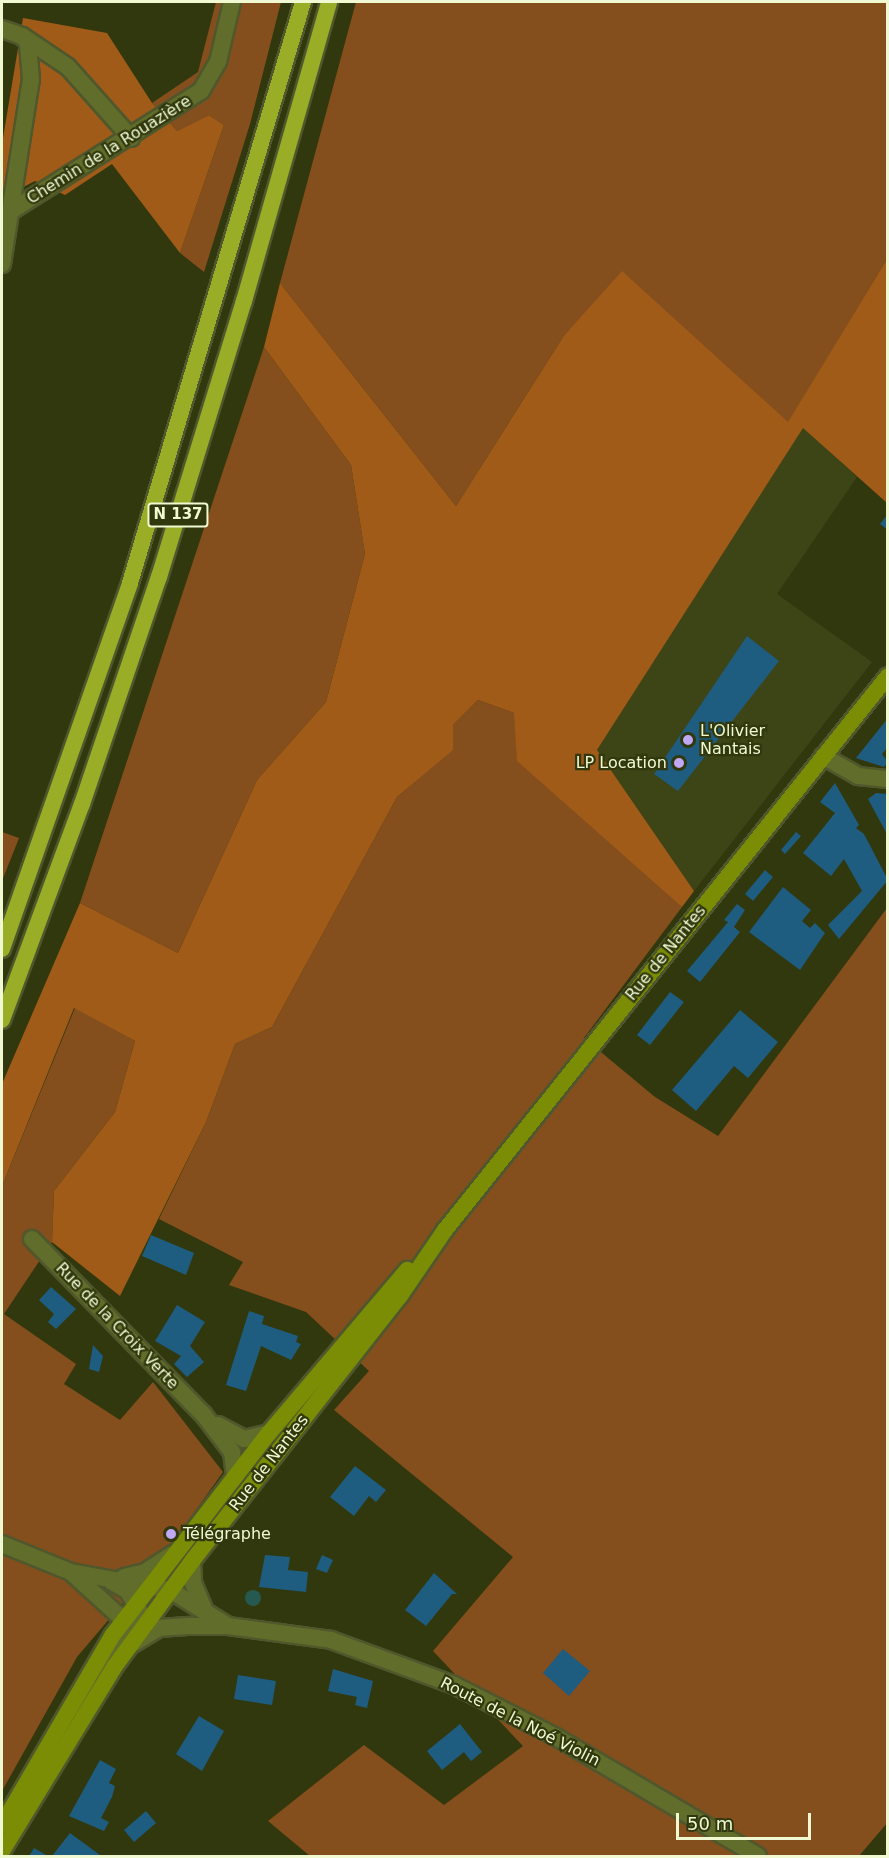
<!DOCTYPE html>
<html>
<head>
<meta charset="utf-8">
<style>
	body { margin:0 }
	#map { position:relative; width:889px; height:1858px; overflow:hidden; background:#31380d; font-family:"DejaVu Sans",sans-serif }
	div>[style] { position:absolute }
	.built>* { inset:0; background:#3d4516 }
	.green>* { inset:0; background:#854e1d }
	.forest>* { inset:0; background:#a05b19 }
	.water>* { inset:0; background:#265a50 }
	.round { border-radius:50% }
	.building>* { inset:0; background:#1e5c80 }
	.roads { filter:drop-shadow(2px 0 #50572c) drop-shadow(-2px 0 #50572c) drop-shadow(0 2px #50572c) drop-shadow(0 -2px #50572c) }
	.minor>* { height:16px; margin:-8px; padding:0 8px; transform-origin:8px; border-radius:8px; background:#616d2a }
	.tertiary>* { height:16px; margin:-8px; padding:0 8px; transform-origin:8px; border-radius:8px; background:#616d2a }
	.secondary>* { height:16px; margin:-8px; padding:0 8px; transform-origin:8px; border-radius:8px; background:#7b8d04 }
	.trunk>* { height:16px; margin:-8px; padding:0 8px; transform-origin:8px; border-radius:8px; background:#99ae26 }
	.dots>* { width:16px; height:16px; translate:-50% -50%; box-sizing:border-box; border:3px solid #31380d; border-radius:50% }
	span { translate:-50% -50%; white-space:nowrap; text-align:center; line-height:1.15; -webkit-text-stroke:4.5px #31380d; paint-order:stroke }
	.shield-label span { padding:2px 4px; background:#31380d; border:2px solid; border-radius:4px; -webkit-text-stroke-width:0 }
	.shield-label { font-size:15px; color:#f0f9d1; font-weight:700 }
	.street-label { font-size:16px; color:#f0f9d1 }
	.poi-label { font-size:16px; color:#f0f9d1 }
	.left { translate:0 -50%; text-align:left }
	.right { translate:-100% -50%; text-align:right }
	.frame { position:absolute; inset:0; border:3px solid #f0f9d1; pointer-events:none }
	.scale { position:absolute; left:676px; top:1813px; width:135px; height:27px; box-sizing:border-box; border:3px solid #f0f9d1; border-top:0; padding-left:8px; font-size:18px; line-height:21px; white-space:nowrap; color:#f0f9d1; -webkit-text-stroke:4px #31380d; paint-order:stroke }
</style>
</head>
<body>
<div id="map">
	<div class="built">
		<div style="clip-path:polygon(803px 427px,857px 477px,777px 594px,872px 662px,694px 891px,597px 750px)"></div>
	</div>
	<div class="green">
		<div style="clip-path:polygon(216px 2px,281px 2px,250px 124px,204px 272px,180px 253px,224px 125px,209px 115px,177px 131px,152px 103px,198px 72px)"></div>
		<div style="clip-path:polygon(356px 2px,887px 2px,887px 259px,788px 423px,563px 337px,456px 506px,280px 283px)"></div>
		<div style="clip-path:polygon(264px 347px,351px 465px,365px 554px,326px 702px,257px 780px,178px 953px,80px 903px)"></div>
		<div style="clip-path:polygon(478px 700px,514px 713px,682px 907px,584px 1038px,655px 1097px,718px 1136px,887px 908px,888px 1822px,859px 1856px,310px 1856px,268px 1821px,364px 1745px,444px 1805px,523px 1746px,433px 1651px,513px 1557px,334px 1410px,369px 1371px,306px 1312px,229px 1285px,243px 1262px,159px 1219px,206px 1122px,235px 1044px,272px 1027px,397px 797px,452px 750px,453px 725px)"></div>
		<div style="clip-path:polygon(2px 832px,19px 838px,2px 881px,2px 831px)"></div>
		<div style="clip-path:polygon(75px 1008px,135px 1041px,115px 1112px,54px 1191px,52px 1242px,4px 1314px,76px 1364px,64px 1384px,120px 1420px,153px 1382px,223px 1472px,167px 1551px,77px 1657px,2px 1791px,2px 1186px)"></div>
	</div>
	<div class="forest">
		<div style="clip-path:polygon(23px 18px,107px 33px,152px 103px,177px 131px,209px 115px,224px 125px,180px 253px,112px 164px,65px 195px,35px 181px,2px 198px,2px 144px)"></div>
		<div style="clip-path:polygon(887px 259px,887px 503px,803px 428px,597px 750px,694px 891px,682px 907px,517px 761px,514px 713px,478px 700px,453px 725px,453px 750px,397px 797px,272px 1027px,235px 1044px,206px 1122px,120px 1296px,52px 1242px,54px 1191px,115px 1112px,135px 1041px,74px 1008px,2px 1186px,2px 1084px,80px 903px,178px 953px,257px 780px,326px 702px,365px 554px,351px 465px,264px 347px,280px 283px,456px 506px,563px 337px,622px 271px,788px 422px)"></div>
	</div>
	<div class="water">
		<div class="round" style="left:245px;top:1590px;width:16px;height:16px"></div>
	</div>
	<div class="building">
		<div style="clip-path:polygon(888px 514px,888px 530px,880px 524px)"></div>
		<div style="clip-path:polygon(747px 636px,779px 661px,678px 791px,654px 774px)"></div>
		<div style="clip-path:polygon(888px 718px,888px 747px,882px 754px,888px 762px,884px 767px,856px 758px)"></div>
		<div style="clip-path:polygon(835px 783px,859px 825px,856px 828px,864px 834px,888px 880px,839px 939px,828px 925px,862px 891px,844px 859px,831px 876px,803px 853px,835px 813px,820px 802px)"></div>
		<div style="clip-path:polygon(876px 793px,888px 794px,888px 836px,868px 799px)"></div>
		<div style="clip-path:polygon(796px 832px,801px 836px,785px 854px,781px 850px)"></div>
		<div style="clip-path:polygon(765px 870px,773px 877px,753px 901px,745px 894px)"></div>
		<div style="clip-path:polygon(783px 887px,811px 910px,802px 921px,810px 928px,815px 923px,825px 933px,800px 970px,749px 932px)"></div>
		<div style="clip-path:polygon(737px 904px,745px 910px,734px 927px,740px 932px,700px 982px,687px 971px,728px 922px,724px 920px)"></div>
		<div style="clip-path:polygon(670px 992px,684px 1002px,650px 1045px,637px 1035px)"></div>
		<div style="clip-path:polygon(740px 1010px,778px 1042px,748px 1078px,734px 1066px,696px 1111px,672px 1090px)"></div>
		<div style="clip-path:polygon(151px 1235px,194px 1253px,186px 1275px,142px 1256px)"></div>
		<div style="clip-path:polygon(51px 1287px,76px 1309px,56px 1329px,48px 1322px,54px 1314px,39px 1300px)"></div>
		<div style="clip-path:polygon(177px 1305px,205px 1322px,190px 1346px,204px 1362px,187px 1377px,174px 1364px,181px 1356px,155px 1341px)"></div>
		<div style="clip-path:polygon(249px 1311px,264px 1316px,262px 1324px,298px 1336px,296px 1342px,301px 1344px,291px 1360px,261px 1346px,246px 1391px,226px 1385px)"></div>
		<div style="clip-path:polygon(93px 1345px,103px 1356px,99px 1372px,89px 1369px)"></div>
		<div style="clip-path:polygon(355px 1466px,386px 1490px,376px 1502px,369px 1496px,354px 1516px,330px 1497px)"></div>
		<div style="clip-path:polygon(265px 1555px,290px 1557px,288px 1570px,308px 1572px,306px 1592px,259px 1587px)"></div>
		<div style="clip-path:polygon(322px 1555px,333px 1560px,327px 1573px,316px 1569px)"></div>
		<div style="clip-path:polygon(434px 1573px,457px 1594px,452px 1594px,426px 1626px,405px 1610px)"></div>
		<div style="clip-path:polygon(563px 1649px,590px 1671px,569px 1696px,543px 1673px)"></div>
		<div style="clip-path:polygon(333px 1669px,373px 1681px,367px 1708px,355px 1705px,357px 1697px,328px 1691px)"></div>
		<div style="clip-path:polygon(238px 1675px,276px 1681px,272px 1705px,234px 1699px)"></div>
		<div style="clip-path:polygon(199px 1716px,224px 1731px,202px 1771px,176px 1754px)"></div>
		<div style="clip-path:polygon(460px 1724px,482px 1752px,471px 1761px,464px 1752px,442px 1770px,427px 1751px)"></div>
		<div style="clip-path:polygon(100px 1760px,116px 1769px,109px 1783px,115px 1786px,112px 1797px,101px 1818px,109px 1822px,104px 1831px,69px 1816px)"></div>
		<div style="clip-path:polygon(146px 1811px,156px 1823px,134px 1842px,124px 1830px)"></div>
		<div style="clip-path:polygon(70px 1833px,100px 1855px,99px 1856px,52px 1856px)"></div>
		<div style="clip-path:polygon(34px 1848px,46px 1855px,45px 1856px,29px 1856px)"></div>
	</div>
	<div class="roads">
		<div class="minor">
			<div style="left:2px;top:29px;width:21px;rotate:19deg"></div>
			<div style="left:22px;top:36px;width:55px;rotate:34deg"></div>
			<div style="left:68px;top:67px;width:95px;rotate:48.4deg"></div>
			<div style="left:11px;top:211px;width:225px;rotate:-32.3deg"></div>
			<div style="left:201px;top:91px;width:34px;rotate:-60deg"></div>
			<div style="left:218px;top:62px;width:62px;rotate:-76.9deg"></div>
			<div style="left:2px;top:264px;width:187px;rotate:-81.1deg"></div>
			<div style="left:31px;top:79px;width:37px;rotate:-95deg"></div>
			<div style="left:28px;top:42px;width:8px;rotate:-135deg"></div>
			<div style="left:823px;top:756px;width:40px;rotate:29.7deg"></div>
			<div style="left:858px;top:776px;width:30px;rotate:6deg"></div>
			<div style="left:32px;top:1239px;width:245px;rotate:45.7deg"></div>
			<div style="left:203px;top:1414px;width:48px;rotate:52.7deg"></div>
			<div style="left:232px;top:1452px;width:25px;rotate:83deg"></div>
			<div style="left:218px;top:1425px;width:30px;rotate:28deg"></div>
			<div style="left:244px;top:1439px;width:26px;rotate:-13deg"></div>
		</div>
		<div class="tertiary">
			<div style="left:2px;top:1544px;width:74px;rotate:22.1deg"></div>
			<div style="left:71px;top:1572px;width:101px;rotate:10.3deg"></div>
			<div style="left:170px;top:1590px;width:68px;rotate:31.8deg"></div>
			<div style="left:192px;top:1561px;width:22px;rotate:87deg"></div>
			<div style="left:193px;top:1583px;width:26px;rotate:67deg"></div>
			<div style="left:72px;top:1573px;width:61px;rotate:42.3deg"></div>
			<div style="left:117px;top:1614px;width:23px;rotate:18deg"></div>
			<div style="left:124px;top:1577px;width:22px;rotate:-13deg"></div>
			<div style="left:145px;top:1572px;width:33px;rotate:-33deg"></div>
			<div style="left:131px;top:1645px;width:33px;rotate:-31deg"></div>
			<div style="left:159px;top:1628px;width:32px;rotate:-4deg"></div>
			<div style="left:191px;top:1626px;width:37px"></div>
			<div style="left:228px;top:1626px;width:104px;rotate:7.7deg"></div>
			<div style="left:331px;top:1640px;width:131px;rotate:20.1deg"></div>
			<div style="left:454px;top:1685px;width:114px;rotate:27deg"></div>
			<div style="left:556px;top:1737px;width:234px;rotate:30.5deg"></div>
			<div style="left:82px;top:1711px;width:19px;rotate:-69deg"></div>
			<div style="left:89px;top:1693px;width:96px;rotate:-57.8deg"></div>
			<div style="left:140px;top:1612px;width:24px;rotate:-120deg"></div>
			<div style="left:128px;top:1591px;width:20px;rotate:-150deg"></div>
		</div>
		<div class="secondary">
			<div style="left:2px;top:1825px;width:219px;rotate:-59.8deg"></div>
			<div style="left:112px;top:1636px;width:257px;rotate:-52.3deg"></div>
			<div style="left:269px;top:1433px;width:214px;rotate:-49.7deg"></div>
			<div style="left:2px;top:1851px;width:217px;rotate:-58.6deg"></div>
			<div style="left:115px;top:1666px;width:130px;rotate:-53.7deg"></div>
			<div style="left:192px;top:1561px;width:337px;rotate:-51.9deg"></div>
			<div style="left:400px;top:1296px;width:80px;rotate:-55.7deg"></div>
			<div style="left:445px;top:1230px;width:709px;rotate:-51.35deg"></div>
		</div>
		<div class="trunk">
			<div style="left:2px;top:949px;width:388px;rotate:-70.7deg"></div>
			<div style="left:130px;top:583px;width:606px;rotate:-73.42deg"></div>
			<div style="left:2px;top:1020px;width:230px;rotate:-69.7deg"></div>
			<div style="left:82px;top:804px;width:240px;rotate:-71.3deg"></div>
			<div style="left:159px;top:577px;width:289px;rotate:-72.9deg"></div>
			<div style="left:244px;top:301px;width:311px;rotate:-74.1deg"></div>
		</div>
	</div>
	<div class="dots">
		<div style="left:688px;top:740px;background:#c0a8f4"></div>
		<div style="left:679px;top:763px;background:#c0a8f4"></div>
		<div style="left:171px;top:1534px;background:#c0a8f4"></div>
	</div>
	<div class="shield-label">
		<span style="left:178px;top:515px">N 137</span>
	</div>
	<div class="street-label">
		<span style="left:109px;top:150px;rotate:-32deg">Chemin de la Rouazière</span>
		<span style="left:666px;top:953px;rotate:-51deg">Rue de Nantes</span>
		<span style="left:117px;top:1326px;rotate:46deg">Rue de la Croix Verte</span>
		<span style="left:269px;top:1463px;rotate:-52deg">Rue de Nantes</span>
		<span style="left:520px;top:1722px;rotate:27deg">Route de la Noé Violin</span>
	</div>
	<div class="poi-label">
		<span class="left" style="left:700px;top:740px">L'Olivier<br>Nantais</span>
		<span class="right" style="left:667px;top:763px">LP Location</span>
		<span class="left" style="left:183px;top:1534px">Télégraphe</span>
	</div>
	<div class="frame"></div>
	<div class="scale">50 m</div>
</div>
</body>
</html>
